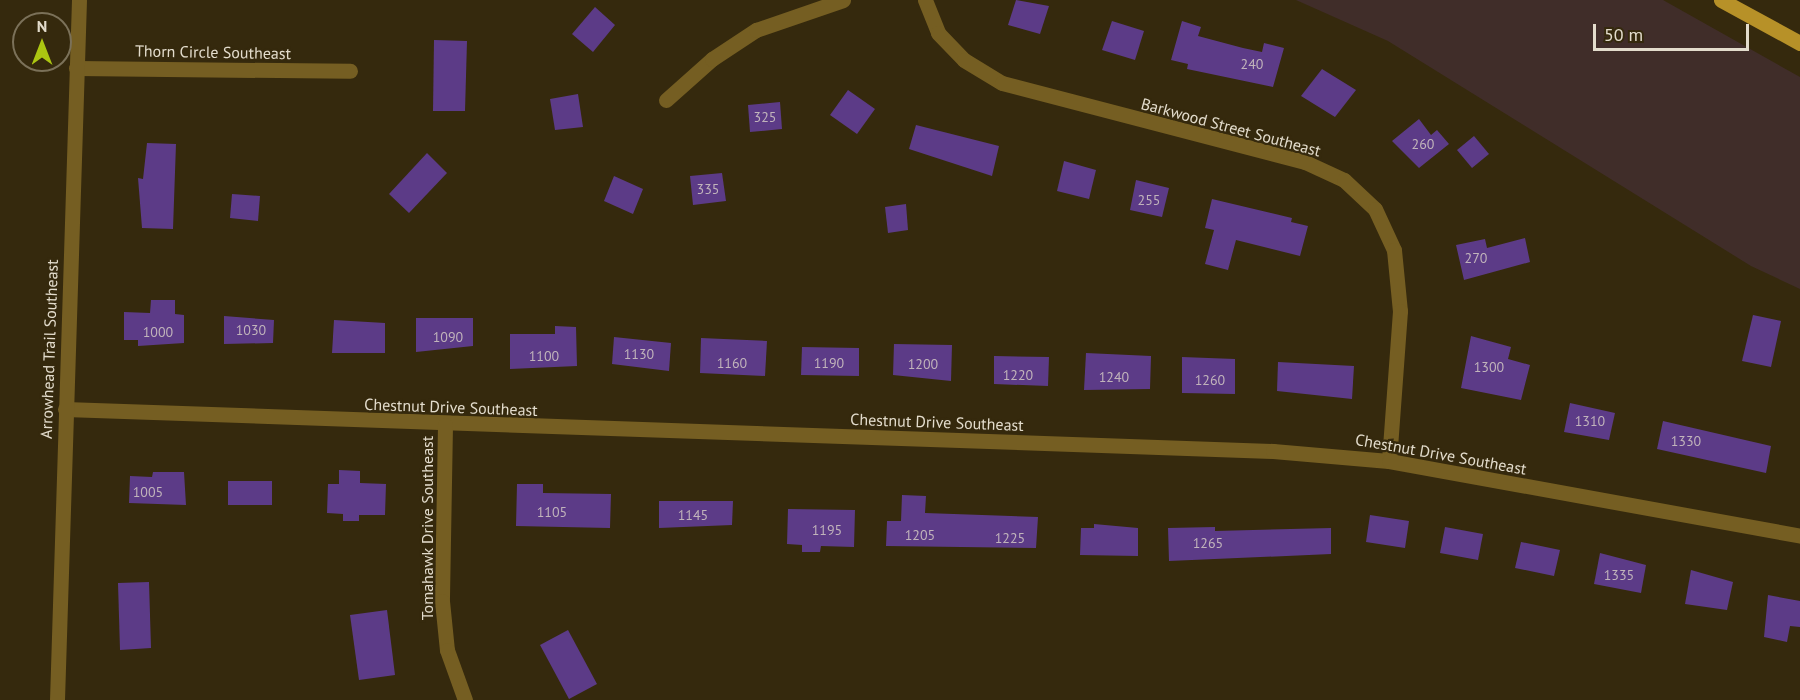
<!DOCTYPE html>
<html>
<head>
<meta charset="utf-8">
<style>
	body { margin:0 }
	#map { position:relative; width:1800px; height:700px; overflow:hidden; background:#35290d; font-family:"PT Sans",sans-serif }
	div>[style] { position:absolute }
	.commercial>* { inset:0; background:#402d29 }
	.building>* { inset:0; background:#5c3b87 }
	.minor>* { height:15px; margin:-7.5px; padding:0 7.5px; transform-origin:7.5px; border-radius:7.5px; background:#755e22 }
	.primary>* { height:15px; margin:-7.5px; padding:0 7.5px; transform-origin:7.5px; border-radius:7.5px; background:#b79128 }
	span { translate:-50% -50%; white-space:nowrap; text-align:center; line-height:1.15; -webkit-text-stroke:4.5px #35290d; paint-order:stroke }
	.number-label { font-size:14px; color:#c1b4bb }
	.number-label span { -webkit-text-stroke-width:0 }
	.street-label { font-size:16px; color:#e3dccc }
	.north { position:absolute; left:12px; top:12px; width:60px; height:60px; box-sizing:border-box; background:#35290d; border:2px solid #7b7159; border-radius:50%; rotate:0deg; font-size:16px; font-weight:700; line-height:24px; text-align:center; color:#e3dccc }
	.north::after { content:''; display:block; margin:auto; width:21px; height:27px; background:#acc611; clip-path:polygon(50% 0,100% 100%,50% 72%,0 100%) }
	.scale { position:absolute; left:1593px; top:24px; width:156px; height:27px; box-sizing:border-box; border:3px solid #e3dccc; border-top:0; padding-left:8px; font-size:18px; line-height:21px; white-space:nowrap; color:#e3dccc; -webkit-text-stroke:4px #35290d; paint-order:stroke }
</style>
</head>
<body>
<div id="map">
	<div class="commercial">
		<div style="clip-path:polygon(1296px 0,1663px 0,1800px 77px,1800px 289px,1751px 266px,1388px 41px)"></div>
	</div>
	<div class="building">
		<div style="clip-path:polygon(1016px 0,1049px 6px,1040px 34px,1008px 25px)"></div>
		<div style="clip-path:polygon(595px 7px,615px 25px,593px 52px,572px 34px)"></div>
		<div style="clip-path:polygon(1112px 21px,1144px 31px,1135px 60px,1102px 50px)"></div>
		<div style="clip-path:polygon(1182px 21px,1201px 27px,1198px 36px,1243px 48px,1262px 52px,1264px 43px,1284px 48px,1273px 87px,1187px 69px,1188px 64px,1171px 60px)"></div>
		<div style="clip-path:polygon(434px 40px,467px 41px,465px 111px,433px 111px)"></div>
		<div style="clip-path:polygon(1322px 69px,1356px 90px,1335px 117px,1301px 96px)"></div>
		<div style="clip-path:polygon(848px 90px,875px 109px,857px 134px,830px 115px)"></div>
		<div style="clip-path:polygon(578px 94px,583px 127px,555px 130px,550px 99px)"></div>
		<div style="clip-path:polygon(780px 102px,782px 129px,750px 132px,748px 105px)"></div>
		<div style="clip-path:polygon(1419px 119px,1431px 135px,1437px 130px,1449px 144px,1419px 168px,1392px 141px)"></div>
		<div style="clip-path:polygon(916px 125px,999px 146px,992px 176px,909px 149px)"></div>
		<div style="clip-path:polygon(1474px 136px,1489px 154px,1472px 168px,1457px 150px)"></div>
		<div style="clip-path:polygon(147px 143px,176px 144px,173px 229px,142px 228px,138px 178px,143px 179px)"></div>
		<div style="clip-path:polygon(427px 153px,447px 173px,409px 213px,389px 194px)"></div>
		<div style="clip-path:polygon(1064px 161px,1096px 170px,1089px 199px,1057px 191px)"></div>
		<div style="clip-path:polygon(722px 173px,726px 201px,693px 205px,690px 176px)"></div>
		<div style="clip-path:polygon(614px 176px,643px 189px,633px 214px,604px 201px)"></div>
		<div style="clip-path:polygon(1136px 180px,1169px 188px,1162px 217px,1130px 210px)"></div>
		<div style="clip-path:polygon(232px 194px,260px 196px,258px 221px,230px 218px)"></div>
		<div style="clip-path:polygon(1212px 199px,1292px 218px,1291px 222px,1308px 226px,1300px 256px,1236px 240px,1228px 270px,1205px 264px,1214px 230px,1205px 228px)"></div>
		<div style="clip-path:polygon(906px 204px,908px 230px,888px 233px,885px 207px)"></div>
		<div style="clip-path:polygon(1525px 238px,1530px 262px,1464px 280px,1456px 245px,1485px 239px,1487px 248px)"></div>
		<div style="clip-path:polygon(151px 300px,175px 300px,175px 314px,184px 315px,184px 343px,138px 346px,138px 340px,124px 340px,124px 312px,150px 313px)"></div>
		<div style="clip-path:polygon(1753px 315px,1781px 321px,1771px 367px,1742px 361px)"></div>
		<div style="clip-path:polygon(224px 316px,274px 320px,273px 343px,224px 344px)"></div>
		<div style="clip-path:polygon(416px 318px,473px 318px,473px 346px,416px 352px)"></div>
		<div style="clip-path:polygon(334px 320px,385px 323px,385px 353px,332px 353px)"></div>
		<div style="clip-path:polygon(555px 326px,576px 327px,577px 366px,510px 369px,510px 334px,555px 334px)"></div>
		<div style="clip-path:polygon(1471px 336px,1511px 347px,1508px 359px,1530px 365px,1521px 400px,1461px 388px)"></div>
		<div style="clip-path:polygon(614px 337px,671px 343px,669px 371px,612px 364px)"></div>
		<div style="clip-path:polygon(701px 338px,767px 341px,765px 376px,700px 373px)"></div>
		<div style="clip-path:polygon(894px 344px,952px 345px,951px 381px,893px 375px)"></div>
		<div style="clip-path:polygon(802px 347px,859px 348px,859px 376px,801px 375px)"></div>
		<div style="clip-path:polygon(1086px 353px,1151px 356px,1150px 389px,1084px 390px)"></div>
		<div style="clip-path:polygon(994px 356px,1049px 357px,1048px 386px,994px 384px)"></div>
		<div style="clip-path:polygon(1182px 357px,1235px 359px,1235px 394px,1182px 393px)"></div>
		<div style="clip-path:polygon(1278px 362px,1354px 366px,1352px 399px,1277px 391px)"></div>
		<div style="clip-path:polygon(1570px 403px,1615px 413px,1609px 440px,1564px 432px)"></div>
		<div style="clip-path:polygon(1663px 421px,1771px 446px,1766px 473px,1657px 449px)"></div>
		<div style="clip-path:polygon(339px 470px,360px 471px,360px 483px,386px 484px,385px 515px,359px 515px,359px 521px,343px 521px,343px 514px,327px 513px,328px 484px,339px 484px)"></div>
		<div style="clip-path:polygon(153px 472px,184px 472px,186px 505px,129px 503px,130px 476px,152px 477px)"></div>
		<div style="clip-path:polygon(228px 481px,272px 481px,272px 505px,228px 505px)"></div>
		<div style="clip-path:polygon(517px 484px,543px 484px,543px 493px,611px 494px,610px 528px,516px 526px)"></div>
		<div style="clip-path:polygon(902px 495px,926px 496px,925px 513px,1038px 517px,1036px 548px,886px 546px,887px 521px,901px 521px)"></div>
		<div style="clip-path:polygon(659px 501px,733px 501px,732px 525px,659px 528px)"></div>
		<div style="clip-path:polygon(788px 509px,855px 510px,854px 547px,821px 546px,820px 552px,802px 552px,802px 545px,787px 544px)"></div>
		<div style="clip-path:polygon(1370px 515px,1409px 521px,1405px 548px,1366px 542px)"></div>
		<div style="clip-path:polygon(1094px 524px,1138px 528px,1138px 556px,1080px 555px,1081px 528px,1094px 528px)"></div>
		<div style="clip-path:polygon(1215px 527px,1215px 531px,1331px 528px,1331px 554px,1169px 561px,1168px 528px)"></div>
		<div style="clip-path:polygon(1445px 527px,1483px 534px,1478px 560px,1440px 553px)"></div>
		<div style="clip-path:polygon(1521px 542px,1560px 550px,1554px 576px,1515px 568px)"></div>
		<div style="clip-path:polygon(1600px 553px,1646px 565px,1641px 593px,1594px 584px)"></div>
		<div style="clip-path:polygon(1691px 570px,1733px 582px,1727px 610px,1685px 604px)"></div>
		<div style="clip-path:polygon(149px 582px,151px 648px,120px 650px,118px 583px)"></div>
		<div style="clip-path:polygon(1768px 595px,1800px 601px,1800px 627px,1790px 626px,1787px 642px,1764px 637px)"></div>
		<div style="clip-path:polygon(387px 610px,395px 675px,359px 680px,350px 615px)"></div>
		<div style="clip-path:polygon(568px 630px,597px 684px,569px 699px,540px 645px)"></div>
	</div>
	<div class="minor">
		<div style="left:925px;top:0;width:35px;rotate:68deg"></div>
		<div style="left:938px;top:33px;width:37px;rotate:46deg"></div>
		<div style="left:964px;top:60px;width:44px;rotate:31.2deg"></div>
		<div style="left:1002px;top:83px;width:313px;rotate:14.6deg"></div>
		<div style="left:1305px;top:162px;width:43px;rotate:24.8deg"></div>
		<div style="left:1344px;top:180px;width:42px;rotate:43.1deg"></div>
		<div style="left:1375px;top:209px;width:45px;rotate:65.1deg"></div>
		<div style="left:1394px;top:250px;width:61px;rotate:84.4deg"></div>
		<div style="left:1400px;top:311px;width:150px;rotate:94.2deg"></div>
		<div style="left:76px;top:68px;width:274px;rotate:0.6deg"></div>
		<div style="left:666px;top:100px;width:62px;rotate:-41.7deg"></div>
		<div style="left:712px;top:59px;width:53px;rotate:-33.4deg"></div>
		<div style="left:756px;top:30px;width:92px;rotate:-19deg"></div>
		<div style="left:65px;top:409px;width:1209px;rotate:1.99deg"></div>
		<div style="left:1273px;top:451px;width:116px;rotate:4.9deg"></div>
		<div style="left:1389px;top:461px;width:418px;rotate:10.3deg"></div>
		<div style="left:445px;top:425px;width:176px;rotate:91deg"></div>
		<div style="left:442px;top:601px;width:49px;rotate:84.2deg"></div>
		<div style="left:447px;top:650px;width:53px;rotate:70.2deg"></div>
		<div style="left:57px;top:700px;width:700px;rotate:-88.2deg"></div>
	</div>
	<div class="primary">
		<div style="left:1721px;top:0;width:90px;rotate:28.6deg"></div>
	</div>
	<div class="number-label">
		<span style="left:1252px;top:64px">240</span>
		<span style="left:765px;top:117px">325</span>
		<span style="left:1423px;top:144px">260</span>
		<span style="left:708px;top:189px">335</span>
		<span style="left:1149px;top:200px">255</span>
		<span style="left:1476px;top:258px">270</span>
		<span style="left:251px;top:330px">1030</span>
		<span style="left:158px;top:332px">1000</span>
		<span style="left:448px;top:337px">1090</span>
		<span style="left:639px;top:354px">1130</span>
		<span style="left:544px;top:356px">1100</span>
		<span style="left:732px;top:363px">1160</span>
		<span style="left:829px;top:363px">1190</span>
		<span style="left:923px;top:364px">1200</span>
		<span style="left:1489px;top:367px">1300</span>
		<span style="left:1018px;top:375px">1220</span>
		<span style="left:1114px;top:377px">1240</span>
		<span style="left:1210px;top:380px">1260</span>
		<span style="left:1590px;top:421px">1310</span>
		<span style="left:1686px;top:441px">1330</span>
		<span style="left:148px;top:492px">1005</span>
		<span style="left:552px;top:512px">1105</span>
		<span style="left:693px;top:515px">1145</span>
		<span style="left:827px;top:530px">1195</span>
		<span style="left:920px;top:535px">1205</span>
		<span style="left:1010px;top:538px">1225</span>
		<span style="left:1208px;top:543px">1265</span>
		<span style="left:1619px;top:575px">1335</span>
	</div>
	<div class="street-label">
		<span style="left:213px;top:52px;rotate:1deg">Thorn Circle Southeast</span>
		<span style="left:1231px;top:127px;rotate:15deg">Barkwood Street Southeast</span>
		<span style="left:49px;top:349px;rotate:-88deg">Arrowhead Trail Southeast</span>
		<span style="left:451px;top:407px;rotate:2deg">Chestnut Drive Southeast</span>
		<span style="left:937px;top:422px;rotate:2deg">Chestnut Drive Southeast</span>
		<span style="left:1441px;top:454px;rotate:10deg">Chestnut Drive Southeast</span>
		<span style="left:427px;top:528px;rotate:-90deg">Tomahawk Drive Southeast</span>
	</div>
	<div class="north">N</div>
	<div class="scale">50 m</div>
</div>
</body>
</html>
